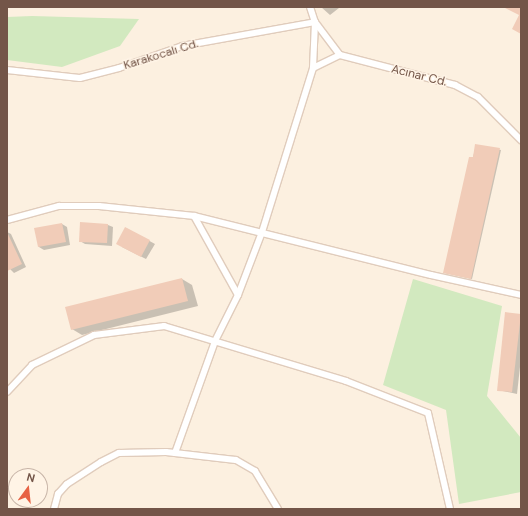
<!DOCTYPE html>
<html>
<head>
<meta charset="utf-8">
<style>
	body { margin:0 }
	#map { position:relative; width:528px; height:516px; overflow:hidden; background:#fcf0e0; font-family:"DM Sans",sans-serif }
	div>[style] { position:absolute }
	.green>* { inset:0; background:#d2e9bf }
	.shadow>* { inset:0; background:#0003 }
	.building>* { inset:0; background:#f1ccb8 }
	.roads { filter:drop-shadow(1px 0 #e0ccbc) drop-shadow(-1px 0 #e0ccbc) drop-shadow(0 1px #e0ccbc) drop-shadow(0 -1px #e0ccbc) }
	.minor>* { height:6px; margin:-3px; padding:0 3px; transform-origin:3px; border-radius:3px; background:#fff }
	span { translate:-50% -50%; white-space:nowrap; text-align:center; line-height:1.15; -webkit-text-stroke:3px #fff4e6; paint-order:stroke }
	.street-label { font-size:12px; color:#735548 }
	.frame { position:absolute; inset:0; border:8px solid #735548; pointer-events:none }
	.north { position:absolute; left:8px; top:468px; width:40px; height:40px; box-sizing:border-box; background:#fff4e6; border:1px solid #c7b4a7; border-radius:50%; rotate:15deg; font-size:11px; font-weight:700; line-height:16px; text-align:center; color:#735548 }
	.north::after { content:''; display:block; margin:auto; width:14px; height:18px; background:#e76244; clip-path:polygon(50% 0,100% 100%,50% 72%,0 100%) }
</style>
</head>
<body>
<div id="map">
	<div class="green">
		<div style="clip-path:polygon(32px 16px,139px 19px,120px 46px,62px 67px,7px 60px,7px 17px)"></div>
		<div style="clip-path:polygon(413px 279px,502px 306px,487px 396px,521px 438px,521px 492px,459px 504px,446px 410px,383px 385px)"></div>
	</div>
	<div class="shadow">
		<div style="clip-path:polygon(321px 7px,338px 7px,339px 8px,330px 15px)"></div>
		<div style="clip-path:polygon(476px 145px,501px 150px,472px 279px,445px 273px)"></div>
		<div style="clip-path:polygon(81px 223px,108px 225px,113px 227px,112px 246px,85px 244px,80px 241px)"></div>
		<div style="clip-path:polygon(62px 224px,67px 227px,70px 245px,44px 250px,39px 247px,35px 229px)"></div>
		<div style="clip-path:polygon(126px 228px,155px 244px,146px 259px,122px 247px)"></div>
		<div style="clip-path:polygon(7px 232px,11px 234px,26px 267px,14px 273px,7px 266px)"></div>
		<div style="clip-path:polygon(182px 279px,192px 285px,198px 306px,82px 335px,72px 329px)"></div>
		<div style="clip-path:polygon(506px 313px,521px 315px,521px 358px,517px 394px,498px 390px)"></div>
	</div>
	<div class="building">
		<div style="clip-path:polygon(503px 7px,521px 7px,521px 34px,512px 29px,519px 15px)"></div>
		<div style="clip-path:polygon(475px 144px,500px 148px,471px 279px,443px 273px,469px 157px,473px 157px)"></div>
		<div style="clip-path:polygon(80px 222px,108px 224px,107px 243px,79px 242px)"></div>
		<div style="clip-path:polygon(62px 223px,66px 242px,38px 247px,34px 228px)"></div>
		<div style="clip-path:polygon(125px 227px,150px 240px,141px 257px,116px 244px)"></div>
		<div style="clip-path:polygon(7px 232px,22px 264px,7px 271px)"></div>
		<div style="clip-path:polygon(182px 278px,188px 301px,71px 330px,65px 307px)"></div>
		<div style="clip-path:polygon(505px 312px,521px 314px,512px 392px,497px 391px)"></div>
	</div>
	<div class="roads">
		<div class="minor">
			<div style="left:310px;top:7px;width:16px;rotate:72deg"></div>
			<div style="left:315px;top:22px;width:46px;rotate:92.5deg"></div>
			<div style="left:313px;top:68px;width:30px;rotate:-26deg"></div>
			<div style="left:315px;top:22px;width:41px;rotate:52.9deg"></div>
			<div style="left:340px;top:55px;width:119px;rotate:14.6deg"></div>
			<div style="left:455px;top:85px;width:26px;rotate:28deg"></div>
			<div style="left:478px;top:97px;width:61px;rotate:45deg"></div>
			<div style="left:7px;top:70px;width:73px;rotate:6.3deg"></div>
			<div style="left:80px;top:78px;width:40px;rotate:-14.4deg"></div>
			<div style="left:119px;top:68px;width:67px;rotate:-19.2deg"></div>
			<div style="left:182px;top:46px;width:135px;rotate:-10.2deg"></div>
			<div style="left:194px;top:216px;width:90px;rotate:60.9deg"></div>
			<div style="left:7px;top:220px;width:54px;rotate:-15.1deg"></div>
			<div style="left:59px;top:206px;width:40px"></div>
			<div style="left:99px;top:206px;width:96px;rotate:6deg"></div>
			<div style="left:194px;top:216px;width:244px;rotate:14deg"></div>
			<div style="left:431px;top:275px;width:92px;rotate:12.5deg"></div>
			<div style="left:7px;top:392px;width:37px;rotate:-47deg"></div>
			<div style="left:32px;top:365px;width:69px;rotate:-25.8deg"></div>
			<div style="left:94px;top:335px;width:71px;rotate:-7.3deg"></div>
			<div style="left:164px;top:326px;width:190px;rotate:16.8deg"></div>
			<div style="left:346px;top:381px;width:88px;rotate:21.3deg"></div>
			<div style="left:428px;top:413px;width:98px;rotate:77.1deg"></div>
			<div style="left:175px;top:453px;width:119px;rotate:-70.3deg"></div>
			<div style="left:215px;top:341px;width:51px;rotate:-63.4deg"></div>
			<div style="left:238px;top:295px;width:67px;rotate:-69.1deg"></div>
			<div style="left:262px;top:232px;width:172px;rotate:-72.7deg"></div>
			<div style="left:54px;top:509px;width:16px;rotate:-75deg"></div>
			<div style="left:58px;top:494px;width:13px;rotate:-48deg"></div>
			<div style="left:67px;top:484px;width:40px;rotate:-32.9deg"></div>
			<div style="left:101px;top:462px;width:20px;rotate:-27deg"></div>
			<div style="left:119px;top:453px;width:47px;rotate:-1.2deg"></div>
			<div style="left:166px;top:452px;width:70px;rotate:6.5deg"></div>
			<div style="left:236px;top:460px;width:22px;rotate:30deg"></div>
			<div style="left:255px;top:471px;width:44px;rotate:58.8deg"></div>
		</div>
	</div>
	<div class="street-label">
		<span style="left:161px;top:55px;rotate:-17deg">Karakocalı Cd.</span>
		<span style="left:419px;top:76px;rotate:14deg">Acınar Cd.</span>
	</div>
	<div class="frame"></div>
	<div class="north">N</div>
</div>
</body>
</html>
